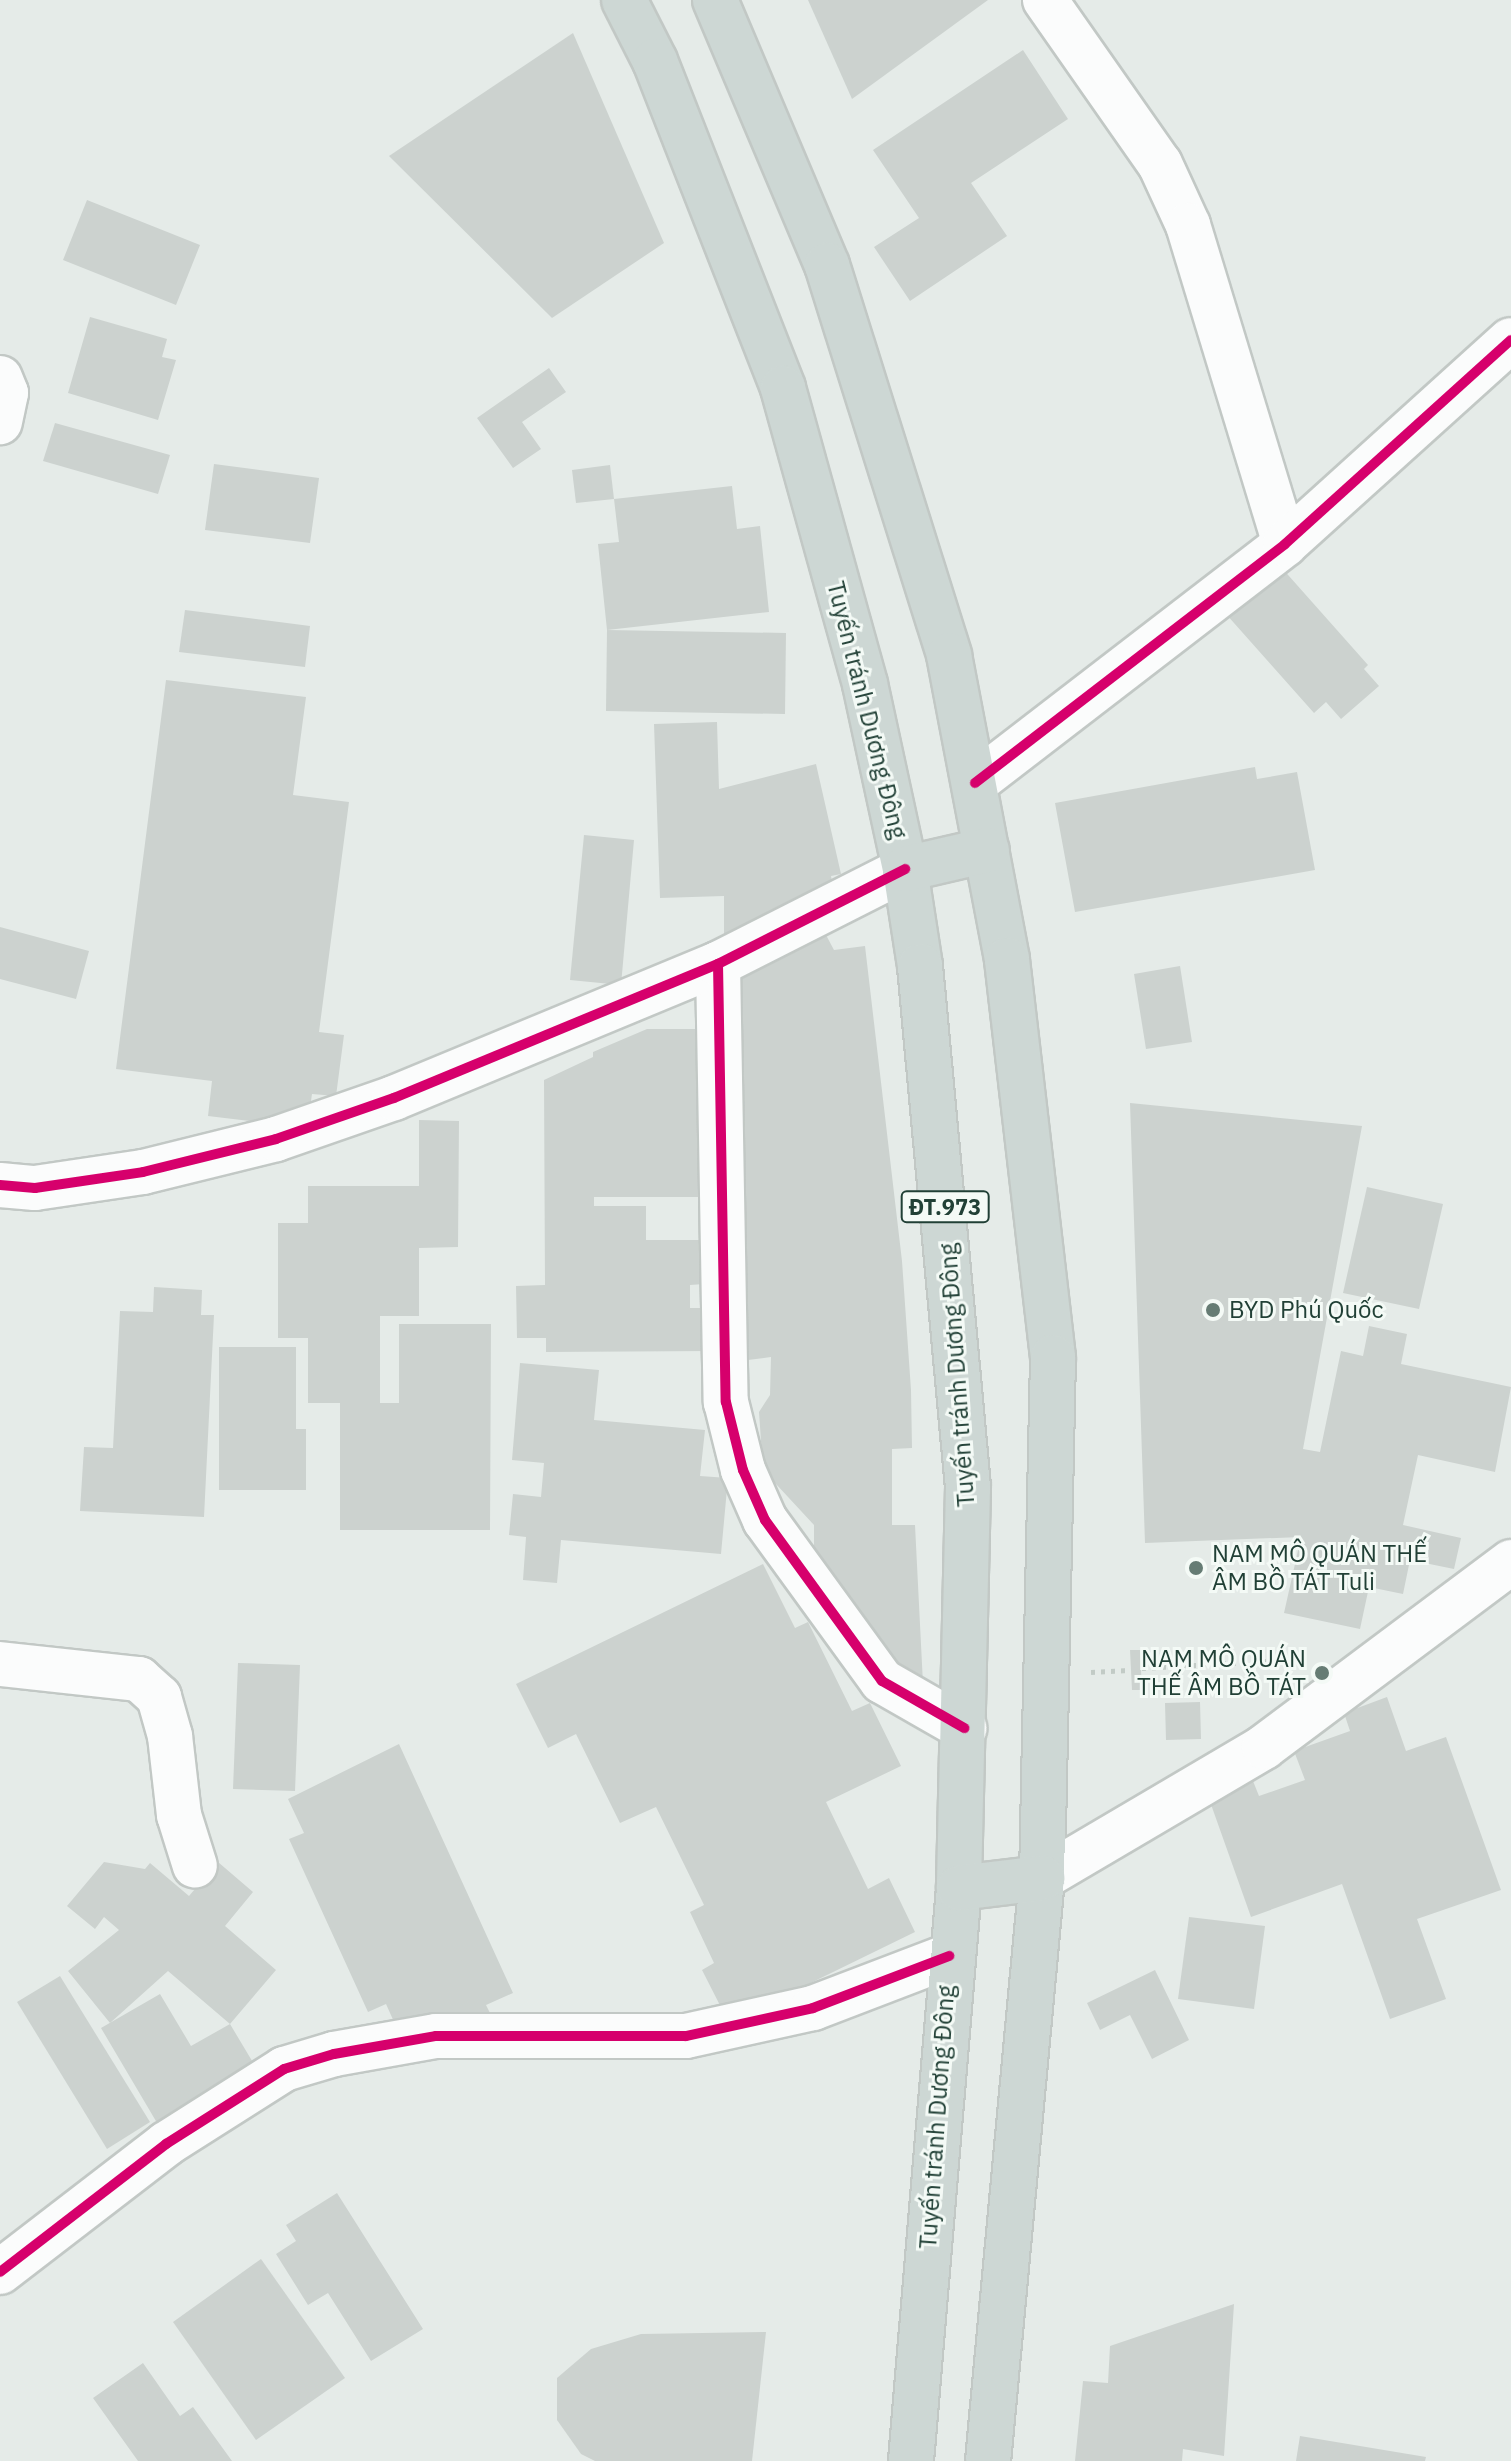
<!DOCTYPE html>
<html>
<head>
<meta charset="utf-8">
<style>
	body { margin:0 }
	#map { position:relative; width:1511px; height:2461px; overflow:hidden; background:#e5ebe8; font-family:"IBM Plex Sans",sans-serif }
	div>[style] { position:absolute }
	.building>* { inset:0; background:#ccd2cf }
	.path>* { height:5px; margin-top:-2.5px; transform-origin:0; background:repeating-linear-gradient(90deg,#c2cbc6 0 4px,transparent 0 10px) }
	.roads { filter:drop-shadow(2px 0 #c2c8c5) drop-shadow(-2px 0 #c2c8c5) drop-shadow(0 2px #c2c8c5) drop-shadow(0 -2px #c2c8c5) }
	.minor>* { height:44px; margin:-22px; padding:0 22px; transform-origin:22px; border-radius:22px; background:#fbfcfc }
	.major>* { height:44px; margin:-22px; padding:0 22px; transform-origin:22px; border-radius:22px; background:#cdd7d4 }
	.cycleway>* { height:10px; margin:-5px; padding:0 5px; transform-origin:5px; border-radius:5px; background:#d6006c }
	.dots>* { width:22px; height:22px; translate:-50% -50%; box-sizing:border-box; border:4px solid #f4faf6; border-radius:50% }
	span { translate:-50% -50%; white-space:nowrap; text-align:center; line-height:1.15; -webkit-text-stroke:6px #f4faf6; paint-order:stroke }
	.shield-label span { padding:2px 6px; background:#f4faf6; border:2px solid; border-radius:6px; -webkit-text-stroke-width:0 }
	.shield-label { font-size:22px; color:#214036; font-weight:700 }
	.street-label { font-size:24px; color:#214036 }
	.poi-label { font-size:24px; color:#214036 }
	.left { translate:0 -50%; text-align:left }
	.right { translate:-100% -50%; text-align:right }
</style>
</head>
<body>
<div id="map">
	<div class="building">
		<div style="clip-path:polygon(808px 0,988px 0,852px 99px)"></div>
		<div style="clip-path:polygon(573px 33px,664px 243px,552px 318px,389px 156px)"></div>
		<div style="clip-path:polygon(1023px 50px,1068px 119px,971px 183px,1007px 236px,910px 301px,874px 247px,919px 218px,873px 150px)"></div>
		<div style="clip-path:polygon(87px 200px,200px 245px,176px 305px,63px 260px)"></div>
		<div style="clip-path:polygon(90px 317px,167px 339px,162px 357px,176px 360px,158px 420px,68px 393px)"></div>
		<div style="clip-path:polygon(549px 368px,566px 392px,522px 422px,541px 449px,513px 468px,477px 418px)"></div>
		<div style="clip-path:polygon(55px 423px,170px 455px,158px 494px,43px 461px)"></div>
		<div style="clip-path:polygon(214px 464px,319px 478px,310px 543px,205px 530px)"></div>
		<div style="clip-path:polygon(610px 465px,614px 499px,576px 503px,572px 470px)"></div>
		<div style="clip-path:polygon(732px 486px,737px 529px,760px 526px,769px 612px,607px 630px,598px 544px,619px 542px,614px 499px)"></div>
		<div style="clip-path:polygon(1281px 567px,1368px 665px,1364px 669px,1379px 686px,1341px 719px,1326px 702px,1314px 713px,1226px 614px)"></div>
		<div style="clip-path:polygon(185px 610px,310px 626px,305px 667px,179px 652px)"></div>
		<div style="clip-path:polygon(607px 630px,786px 633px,785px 714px,606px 711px)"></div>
		<div style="clip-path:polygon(166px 680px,306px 697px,293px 795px,349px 802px,319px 1032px,344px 1035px,336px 1096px,312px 1094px,307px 1128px,208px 1116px,212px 1081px,116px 1069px)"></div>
		<div style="clip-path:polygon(717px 722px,719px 789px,816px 764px,841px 874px,831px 876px,834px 892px,724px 936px,724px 896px,660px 898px,654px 724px)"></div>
		<div style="clip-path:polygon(1255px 767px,1257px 779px,1297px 772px,1315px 870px,1075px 912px,1055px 803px)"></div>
		<div style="clip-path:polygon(584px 835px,634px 840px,621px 985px,570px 980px)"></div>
		<div style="clip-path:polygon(0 927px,89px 951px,76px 999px,0 979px)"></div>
		<div style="clip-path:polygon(826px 935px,834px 950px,865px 946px,902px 1261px,911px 1390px,912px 1448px,892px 1449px,892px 1525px,915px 1525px,923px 1684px,894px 1674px,814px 1564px,814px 1525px,763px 1470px,759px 1412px,770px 1395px,771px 1357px,732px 1362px,736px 980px)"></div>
		<div style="clip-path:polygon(1180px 966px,1192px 1042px,1146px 1049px,1134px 974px)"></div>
		<div style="clip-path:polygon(647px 1029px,715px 1029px,717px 1197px,594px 1197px,594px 1206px,646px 1206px,646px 1240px,703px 1240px,704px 1284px,690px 1285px,690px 1308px,712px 1308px,711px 1351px,546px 1352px,546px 1338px,517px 1338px,516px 1286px,545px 1285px,544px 1080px,593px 1057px,593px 1052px)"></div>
		<div style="clip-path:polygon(1130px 1103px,1362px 1126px,1303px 1449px,1320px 1452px,1341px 1351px,1363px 1356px,1369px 1326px,1407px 1334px,1401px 1364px,1511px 1387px,1495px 1472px,1418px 1455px,1403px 1525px,1461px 1538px,1454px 1569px,1410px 1560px,1403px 1594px,1369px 1587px,1360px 1629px,1284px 1613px,1301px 1537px,1145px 1543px)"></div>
		<div style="clip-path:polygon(419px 1120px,459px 1121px,458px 1247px,419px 1248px,419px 1316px,380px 1316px,380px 1403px,399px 1403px,399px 1324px,491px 1324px,490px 1530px,340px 1530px,340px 1403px,308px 1403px,308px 1338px,278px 1338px,278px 1223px,308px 1223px,308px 1186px,419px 1186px)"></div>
		<div style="clip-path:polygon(1367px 1187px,1443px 1204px,1419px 1309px,1343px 1293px)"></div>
		<div style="clip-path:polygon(154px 1287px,202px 1290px,201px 1315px,214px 1315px,204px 1517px,80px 1511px,84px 1447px,113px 1448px,120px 1311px,153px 1312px)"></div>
		<div style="clip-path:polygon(219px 1347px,296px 1347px,296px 1429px,306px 1429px,306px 1490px,219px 1490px)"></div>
		<div style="clip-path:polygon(520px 1363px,599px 1370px,594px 1420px,705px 1430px,700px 1476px,728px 1478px,721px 1554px,561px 1540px,557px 1583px,523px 1580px,526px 1537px,509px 1535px,513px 1494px,541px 1497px,544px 1463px,512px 1460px)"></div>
		<div style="clip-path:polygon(763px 1564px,795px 1628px,808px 1622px,852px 1711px,870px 1703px,901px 1766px,826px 1802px,868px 1889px,889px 1878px,915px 1932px,729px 2023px,702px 1970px,714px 1963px,690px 1912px,704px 1905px,656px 1807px,620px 1823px,576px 1734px,548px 1748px,516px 1684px)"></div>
		<div style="clip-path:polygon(1130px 1650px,1140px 1650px,1142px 1690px,1132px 1690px)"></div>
		<div style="clip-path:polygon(238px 1663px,300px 1665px,295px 1791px,233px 1789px)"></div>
		<div style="clip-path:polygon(1387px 1697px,1406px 1751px,1446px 1737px,1501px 1890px,1417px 1919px,1446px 1999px,1390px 2019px,1342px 1884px,1251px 1917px,1208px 1796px,1253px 1781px,1259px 1796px,1305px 1780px,1294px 1751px,1350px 1731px,1344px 1713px)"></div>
		<div style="clip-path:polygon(1200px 1702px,1201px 1739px,1166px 1740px,1165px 1703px)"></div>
		<div style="clip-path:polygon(399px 1744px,513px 1993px,486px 2005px,490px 2013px,440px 2035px,399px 2033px,386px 2004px,368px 2012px,289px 1839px,304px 1833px,288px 1799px)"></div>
		<div style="clip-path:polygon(104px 1862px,145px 1869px,150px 1863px,189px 1896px,218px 1862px,253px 1892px,225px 1926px,276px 1970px,230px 2024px,168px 1971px,110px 2023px,68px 1971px,119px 1930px,104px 1917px,95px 1929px,67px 1906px)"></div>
		<div style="clip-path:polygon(1189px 1917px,1265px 1926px,1254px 2009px,1178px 1999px)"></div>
		<div style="clip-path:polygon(1155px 1970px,1189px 2040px,1152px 2059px,1130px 2015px,1100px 2030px,1087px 2003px)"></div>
		<div style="clip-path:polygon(60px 1976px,150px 2122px,107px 2149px,17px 2002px)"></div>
		<div style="clip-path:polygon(160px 1994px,191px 2046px,230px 2024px,261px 2076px,163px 2133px,101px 2028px)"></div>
		<div style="clip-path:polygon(337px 2193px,423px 2329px,371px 2361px,328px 2293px,308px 2305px,276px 2254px,296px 2241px,286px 2225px)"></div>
		<div style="clip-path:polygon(261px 2259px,345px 2378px,256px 2440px,173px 2322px)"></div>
		<div style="clip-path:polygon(1234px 2304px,1224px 2456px,1183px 2449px,1182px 2461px,1075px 2461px,1083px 2381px,1108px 2383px,1110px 2346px)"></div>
		<div style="clip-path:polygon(766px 2332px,752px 2461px,595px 2461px,581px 2454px,557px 2420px,557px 2378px,591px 2349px,641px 2334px)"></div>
		<div style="clip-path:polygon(143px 2363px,180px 2416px,193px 2407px,232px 2461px,138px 2461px,93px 2398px)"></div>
		<div style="clip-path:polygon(1300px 2436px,1426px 2457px,1425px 2461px,1296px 2461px)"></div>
	</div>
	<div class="path">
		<div style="left:1142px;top:1668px;width:126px;rotate:-3.2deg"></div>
		<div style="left:1091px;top:1672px;width:38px;rotate:-3deg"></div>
	</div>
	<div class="roads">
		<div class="minor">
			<div style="left:1045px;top:0;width:200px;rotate:55deg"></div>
			<div style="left:1160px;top:164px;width:67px;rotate:65.3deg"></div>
			<div style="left:1188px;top:225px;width:333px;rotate:73.1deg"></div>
			<div style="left:0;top:378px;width:16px;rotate:68deg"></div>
			<div style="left:6px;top:393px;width:30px;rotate:102deg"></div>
			<div style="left:975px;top:783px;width:391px;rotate:-37.6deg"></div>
			<div style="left:1285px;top:544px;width:304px;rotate:-42.1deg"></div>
			<div style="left:718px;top:964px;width:438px;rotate:89deg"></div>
			<div style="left:726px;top:1402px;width:70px;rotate:76deg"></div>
			<div style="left:743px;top:1470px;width:55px;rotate:66.3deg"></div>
			<div style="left:765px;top:1520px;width:199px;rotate:54deg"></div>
			<div style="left:882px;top:1681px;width:95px;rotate:29.8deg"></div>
			<div style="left:0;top:1185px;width:35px;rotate:5deg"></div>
			<div style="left:35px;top:1188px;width:109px;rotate:-8.4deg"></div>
			<div style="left:143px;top:1172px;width:137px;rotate:-13.9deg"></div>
			<div style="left:276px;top:1139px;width:125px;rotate:-19.2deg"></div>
			<div style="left:394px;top:1098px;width:351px;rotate:-22.5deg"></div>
			<div style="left:718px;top:964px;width:210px;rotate:-26.9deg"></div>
			<div style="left:0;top:1664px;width:140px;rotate:6.2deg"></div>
			<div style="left:139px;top:1679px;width:27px;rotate:42deg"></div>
			<div style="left:159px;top:1697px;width:41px;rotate:74.2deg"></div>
			<div style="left:170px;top:1736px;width:80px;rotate:83.5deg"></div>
			<div style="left:179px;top:1815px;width:53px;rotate:72.6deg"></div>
			<div style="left:1042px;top:1878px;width:258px;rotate:-30.5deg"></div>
			<div style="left:1264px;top:1747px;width:309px;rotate:-36.8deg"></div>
			<div style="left:0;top:2272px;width:210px;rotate:-37.6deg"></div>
			<div style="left:166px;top:2144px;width:140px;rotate:-32.4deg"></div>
			<div style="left:284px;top:2069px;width:52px;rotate:-16.7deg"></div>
			<div style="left:334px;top:2054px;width:104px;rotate:-10deg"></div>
			<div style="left:436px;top:2036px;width:250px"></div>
			<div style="left:686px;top:2036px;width:130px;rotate:-12.4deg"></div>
			<div style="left:813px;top:2008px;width:146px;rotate:-20.9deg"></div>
		</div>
		<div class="major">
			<div style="left:624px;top:0;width:68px;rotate:63.1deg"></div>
			<div style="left:655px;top:61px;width:351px;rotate:68.6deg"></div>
			<div style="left:783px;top:388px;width:307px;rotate:74.5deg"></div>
			<div style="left:865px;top:684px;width:189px;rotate:77.8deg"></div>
			<div style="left:905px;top:869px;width:98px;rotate:81.2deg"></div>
			<div style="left:920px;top:966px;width:523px;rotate:84.74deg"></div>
			<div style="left:968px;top:1487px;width:401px;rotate:91.3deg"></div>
			<div style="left:959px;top:1888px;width:575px;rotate:94.79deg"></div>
			<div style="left:715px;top:0;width:288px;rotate:67.1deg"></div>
			<div style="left:827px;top:265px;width:409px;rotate:72.6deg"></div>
			<div style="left:949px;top:655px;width:310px;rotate:79.2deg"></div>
			<div style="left:1007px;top:960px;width:400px;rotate:83.4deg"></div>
			<div style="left:1053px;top:1357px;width:521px;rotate:91.21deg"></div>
			<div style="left:1042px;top:1878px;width:585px;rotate:95.29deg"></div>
			<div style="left:905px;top:869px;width:84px;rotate:-13deg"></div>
			<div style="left:959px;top:1888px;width:84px;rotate:-6.9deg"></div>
		</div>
	</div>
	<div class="cycleway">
		<div style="left:975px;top:783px;width:391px;rotate:-37.6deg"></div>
		<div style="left:1285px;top:544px;width:304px;rotate:-42.1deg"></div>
		<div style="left:718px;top:964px;width:438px;rotate:89deg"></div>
		<div style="left:726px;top:1402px;width:70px;rotate:76deg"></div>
		<div style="left:743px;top:1470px;width:55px;rotate:66.3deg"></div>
		<div style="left:765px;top:1520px;width:199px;rotate:54deg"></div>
		<div style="left:882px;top:1681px;width:95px;rotate:29.8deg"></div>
		<div style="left:0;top:1185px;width:35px;rotate:5deg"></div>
		<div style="left:35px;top:1188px;width:109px;rotate:-8.4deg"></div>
		<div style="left:143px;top:1172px;width:137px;rotate:-13.9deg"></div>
		<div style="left:276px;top:1139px;width:125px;rotate:-19.2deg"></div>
		<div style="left:394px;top:1098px;width:351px;rotate:-22.5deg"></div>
		<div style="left:718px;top:964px;width:210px;rotate:-26.9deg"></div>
		<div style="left:0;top:2272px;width:210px;rotate:-37.6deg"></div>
		<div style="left:166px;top:2144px;width:140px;rotate:-32.4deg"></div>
		<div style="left:284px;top:2069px;width:52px;rotate:-16.7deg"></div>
		<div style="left:334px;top:2054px;width:104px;rotate:-10deg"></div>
		<div style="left:436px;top:2036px;width:250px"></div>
		<div style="left:686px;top:2036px;width:130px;rotate:-12.4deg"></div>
		<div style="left:813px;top:2008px;width:146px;rotate:-20.9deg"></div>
	</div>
	<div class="dots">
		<div style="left:1213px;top:1310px;background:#667c74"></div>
		<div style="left:1196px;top:1568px;background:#667c74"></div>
		<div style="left:1322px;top:1673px;background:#667c74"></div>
	</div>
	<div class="shield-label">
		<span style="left:945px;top:1207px">ĐT.973</span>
	</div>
	<div class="street-label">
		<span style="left:867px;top:710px;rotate:76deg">Tuyến tránh Dương Đông</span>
		<span style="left:957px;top:1375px;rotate:-94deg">Tuyến tránh Dương Đông</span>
		<span style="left:937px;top:2117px;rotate:-86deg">Tuyến tránh Dương Đông</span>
	</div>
	<div class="poi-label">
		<span class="left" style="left:1229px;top:1310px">BYD Phú Quốc</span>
		<span class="left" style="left:1212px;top:1568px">NAM MÔ QUÁN THẾ<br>ÂM BỒ TÁT Tuli</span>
		<span class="right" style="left:1306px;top:1673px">NAM MÔ QUÁN<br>THẾ ÂM BỒ TÁT</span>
	</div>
</div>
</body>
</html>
